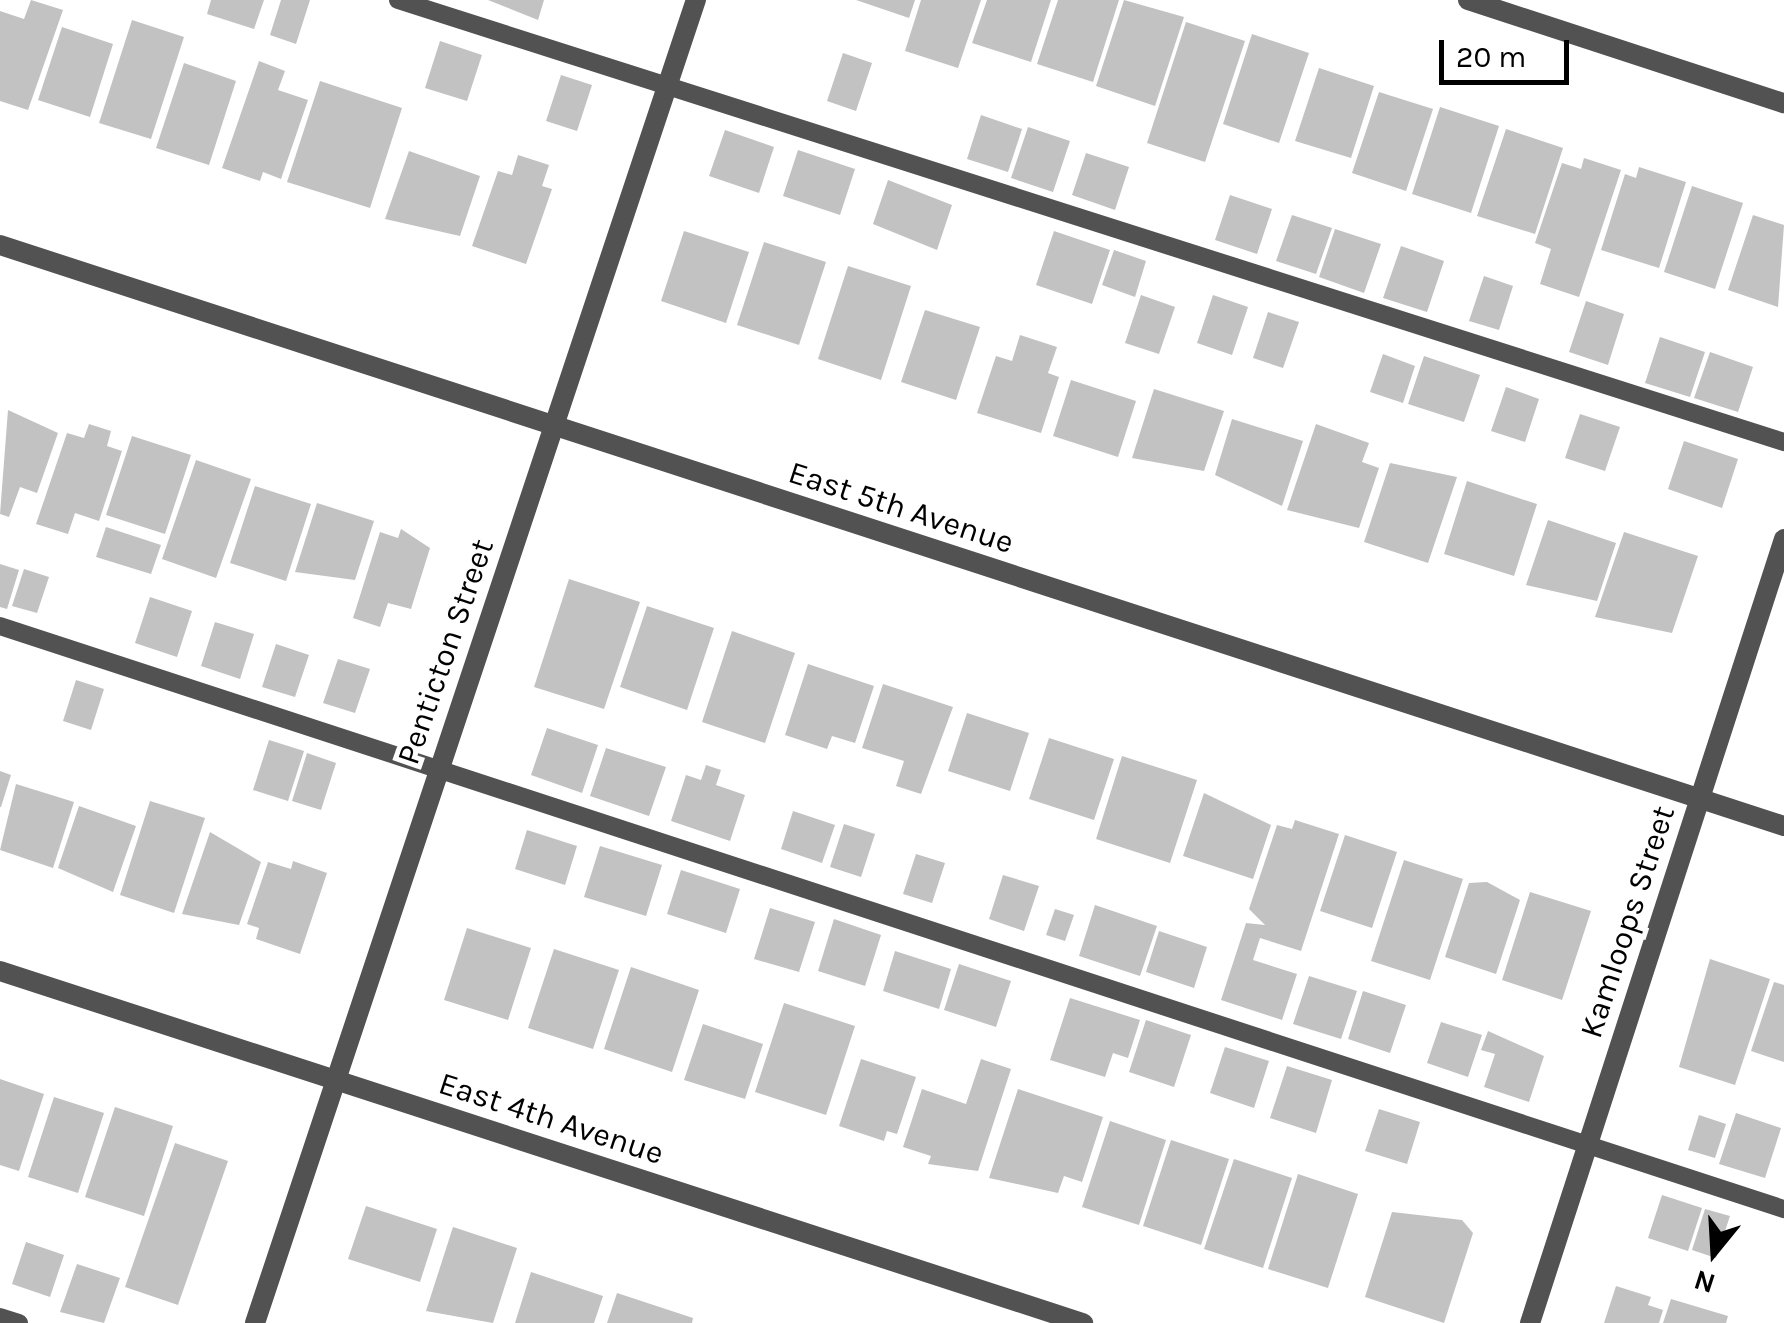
<!DOCTYPE html>
<html>
<head>
<meta charset="utf-8">
<style>
	body { margin:0 }
	#map { position:relative; width:1784px; height:1323px; overflow:hidden; background:#fff; font-family:Karla,sans-serif }
	div>[style] { position:absolute }
	.building>* { inset:0; background:#c2c2c2 }
	.lane>* { height:18px; margin:-9px; padding:0 9px; transform-origin:9px; border-radius:9px; background:#525252 }
	.street>* { height:20px; margin:-10px; padding:0 10px; transform-origin:10px; border-radius:10px; background:#525252 }
	span { translate:-50% -50%; white-space:nowrap; text-align:center; line-height:1.15; -webkit-text-stroke:10px #fff; paint-order:stroke }
	.street-label { font-size:32px; color:#000 }
	.north { position:absolute; left:1664px; top:1203px; width:100px; height:100px; -webkit-text-stroke:8px #fff; paint-order:stroke; rotate:198deg; font-size:28px; font-weight:700; line-height:40px; text-align:center; color:#000 }
	.north::after { content:''; display:block; margin:auto; width:35px; height:45px; background:#000; clip-path:polygon(50% 0,100% 100%,50% 72%,0 100%) }
	.scale { position:absolute; left:1439px; top:40px; width:130px; height:45px; box-sizing:border-box; border:5px solid #000; border-top:0; padding-left:12px; font-size:30px; line-height:35px; white-space:nowrap; color:#000; -webkit-text-stroke:8px #fff; paint-order:stroke }
</style>
</head>
<body>
<div id="map">
	<div class="building">
		<div style="clip-path:polygon(31px 0,63px 10px,28px 110px,0 101px,0 11px,24px 19px)"></div>
		<div style="clip-path:polygon(211px 0,264px 0,254px 29px,207px 14px)"></div>
		<div style="clip-path:polygon(281px 0,310px 0,296px 44px,270px 35px)"></div>
		<div style="clip-path:polygon(488px 0,544px 0,538px 20px)"></div>
		<div style="clip-path:polygon(856px 0,915px 0,909px 18px)"></div>
		<div style="clip-path:polygon(921px 0,981px 0,958px 68px,905px 51px)"></div>
		<div style="clip-path:polygon(987px 0,1051px 0,1031px 62px,972px 43px)"></div>
		<div style="clip-path:polygon(1058px 0,1119px 0,1093px 82px,1037px 64px)"></div>
		<div style="clip-path:polygon(1124px 0,1184px 17px,1155px 106px,1096px 86px)"></div>
		<div style="clip-path:polygon(132px 20px,184px 37px,151px 139px,99px 123px)"></div>
		<div style="clip-path:polygon(1186px 22px,1245px 41px,1205px 162px,1147px 143px)"></div>
		<div style="clip-path:polygon(62px 27px,113px 44px,90px 117px,38px 100px)"></div>
		<div style="clip-path:polygon(1252px 34px,1309px 53px,1279px 143px,1223px 124px)"></div>
		<div style="clip-path:polygon(440px 41px,482px 55px,467px 101px,425px 88px)"></div>
		<div style="clip-path:polygon(843px 53px,872px 63px,856px 111px,827px 101px)"></div>
		<div style="clip-path:polygon(259px 61px,285px 71px,278px 90px,308px 100px,281px 179px,263px 172px,260px 181px,222px 168px)"></div>
		<div style="clip-path:polygon(184px 63px,236px 81px,209px 165px,156px 148px)"></div>
		<div style="clip-path:polygon(1319px 68px,1374px 86px,1351px 158px,1295px 141px)"></div>
		<div style="clip-path:polygon(561px 75px,592px 85px,577px 131px,546px 121px)"></div>
		<div style="clip-path:polygon(320px 81px,402px 108px,370px 208px,287px 182px)"></div>
		<div style="clip-path:polygon(1379px 92px,1433px 109px,1406px 191px,1352px 173px)"></div>
		<div style="clip-path:polygon(1440px 107px,1499px 126px,1471px 213px,1412px 194px)"></div>
		<div style="clip-path:polygon(981px 115px,1022px 129px,1008px 172px,967px 159px)"></div>
		<div style="clip-path:polygon(1028px 127px,1070px 141px,1053px 192px,1011px 178px)"></div>
		<div style="clip-path:polygon(1506px 129px,1563px 148px,1535px 234px,1477px 216px)"></div>
		<div style="clip-path:polygon(725px 130px,774px 147px,759px 193px,709px 176px)"></div>
		<div style="clip-path:polygon(798px 150px,855px 169px,840px 215px,783px 196px)"></div>
		<div style="clip-path:polygon(409px 151px,480px 176px,460px 236px,385px 219px)"></div>
		<div style="clip-path:polygon(1086px 153px,1129px 167px,1115px 210px,1072px 195px)"></div>
		<div style="clip-path:polygon(518px 155px,549px 165px,542px 186px,552px 189px,526px 264px,472px 246px,498px 171px,512px 175px)"></div>
		<div style="clip-path:polygon(1584px 158px,1621px 170px,1579px 297px,1540px 284px,1551px 249px,1535px 243px,1562px 163px,1581px 169px)"></div>
		<div style="clip-path:polygon(1639px 167px,1686px 182px,1659px 268px,1601px 250px,1625px 174px,1636px 178px)"></div>
		<div style="clip-path:polygon(888px 180px,952px 205px,937px 250px,873px 224px)"></div>
		<div style="clip-path:polygon(1692px 186px,1743px 203px,1715px 289px,1664px 272px)"></div>
		<div style="clip-path:polygon(1230px 195px,1272px 209px,1257px 254px,1215px 240px)"></div>
		<div style="clip-path:polygon(1292px 215px,1332px 228px,1316px 274px,1276px 261px)"></div>
		<div style="clip-path:polygon(1753px 215px,1784px 225px,1778px 307px,1728px 290px)"></div>
		<div style="clip-path:polygon(1335px 229px,1381px 244px,1364px 293px,1319px 277px)"></div>
		<div style="clip-path:polygon(684px 231px,749px 252px,726px 323px,661px 301px)"></div>
		<div style="clip-path:polygon(1054px 231px,1110px 250px,1092px 304px,1036px 285px)"></div>
		<div style="clip-path:polygon(764px 242px,826px 262px,799px 345px,737px 325px)"></div>
		<div style="clip-path:polygon(1401px 246px,1444px 261px,1427px 312px,1383px 298px)"></div>
		<div style="clip-path:polygon(1114px 250px,1146px 261px,1135px 297px,1102px 285px)"></div>
		<div style="clip-path:polygon(848px 266px,911px 286px,881px 380px,818px 359px)"></div>
		<div style="clip-path:polygon(1484px 276px,1513px 286px,1499px 330px,1469px 321px)"></div>
		<div style="clip-path:polygon(1141px 295px,1175px 307px,1159px 354px,1125px 343px)"></div>
		<div style="clip-path:polygon(1213px 295px,1248px 307px,1232px 355px,1197px 343px)"></div>
		<div style="clip-path:polygon(1586px 301px,1624px 314px,1608px 365px,1569px 352px)"></div>
		<div style="clip-path:polygon(925px 310px,980px 327px,956px 400px,901px 382px)"></div>
		<div style="clip-path:polygon(1268px 312px,1299px 322px,1283px 368px,1253px 358px)"></div>
		<div style="clip-path:polygon(1020px 335px,1057px 347px,1048px 373px,1059px 377px,1041px 433px,977px 413px,996px 356px,1012px 361px)"></div>
		<div style="clip-path:polygon(1660px 337px,1705px 352px,1690px 397px,1645px 383px)"></div>
		<div style="clip-path:polygon(1710px 352px,1753px 367px,1738px 412px,1694px 398px)"></div>
		<div style="clip-path:polygon(1383px 354px,1415px 366px,1403px 403px,1370px 392px)"></div>
		<div style="clip-path:polygon(1424px 356px,1480px 375px,1464px 422px,1408px 404px)"></div>
		<div style="clip-path:polygon(1071px 380px,1136px 401px,1118px 457px,1053px 436px)"></div>
		<div style="clip-path:polygon(1506px 387px,1539px 399px,1525px 442px,1491px 431px)"></div>
		<div style="clip-path:polygon(1154px 389px,1224px 411px,1204px 471px,1132px 458px)"></div>
		<div style="clip-path:polygon(8px 410px,58px 433px,37px 493px,20px 487px,9px 517px,0 514px)"></div>
		<div style="clip-path:polygon(1580px 414px,1620px 427px,1605px 471px,1565px 458px)"></div>
		<div style="clip-path:polygon(1232px 419px,1303px 441px,1282px 506px,1215px 475px)"></div>
		<div style="clip-path:polygon(89px 424px,111px 431px,107px 446px,122px 451px,99px 521px,75px 513px,68px 534px,36px 524px,67px 433px,84px 438px)"></div>
		<div style="clip-path:polygon(1316px 424px,1369px 443px,1362px 462px,1379px 468px,1359px 528px,1287px 510px)"></div>
		<div style="clip-path:polygon(132px 436px,191px 455px,165px 534px,106px 515px)"></div>
		<div style="clip-path:polygon(1684px 441px,1738px 459px,1722px 508px,1668px 489px)"></div>
		<div style="clip-path:polygon(196px 460px,251px 479px,216px 578px,162px 559px)"></div>
		<div style="clip-path:polygon(1390px 463px,1457px 477px,1428px 563px,1364px 542px)"></div>
		<div style="clip-path:polygon(1467px 481px,1537px 504px,1514px 576px,1444px 554px)"></div>
		<div style="clip-path:polygon(255px 486px,311px 504px,286px 581px,230px 563px)"></div>
		<div style="clip-path:polygon(317px 503px,374px 521px,355px 580px,295px 572px)"></div>
		<div style="clip-path:polygon(1548px 520px,1616px 543px,1597px 601px,1526px 585px)"></div>
		<div style="clip-path:polygon(106px 527px,161px 545px,151px 574px,96px 557px)"></div>
		<div style="clip-path:polygon(401px 529px,430px 548px,411px 609px,388px 603px,380px 627px,353px 618px,380px 532px,398px 538px)"></div>
		<div style="clip-path:polygon(1624px 532px,1698px 556px,1672px 633px,1595px 617px)"></div>
		<div style="clip-path:polygon(0 564px,19px 570px,7px 609px,0 607px)"></div>
		<div style="clip-path:polygon(24px 569px,49px 577px,37px 613px,12px 606px)"></div>
		<div style="clip-path:polygon(569px 579px,640px 602px,604px 709px,534px 687px)"></div>
		<div style="clip-path:polygon(150px 597px,192px 611px,177px 657px,135px 643px)"></div>
		<div style="clip-path:polygon(647px 606px,714px 628px,687px 710px,620px 687px)"></div>
		<div style="clip-path:polygon(215px 622px,254px 634px,240px 679px,201px 666px)"></div>
		<div style="clip-path:polygon(732px 631px,795px 653px,765px 743px,702px 722px)"></div>
		<div style="clip-path:polygon(276px 644px,309px 655px,295px 697px,262px 687px)"></div>
		<div style="clip-path:polygon(338px 659px,370px 669px,355px 713px,323px 703px)"></div>
		<div style="clip-path:polygon(808px 664px,874px 686px,855px 743px,832px 736px,827px 749px,785px 735px)"></div>
		<div style="clip-path:polygon(76px 680px,104px 689px,91px 730px,63px 721px)"></div>
		<div style="clip-path:polygon(883px 684px,953px 707px,921px 794px,896px 786px,904px 761px,862px 748px)"></div>
		<div style="clip-path:polygon(967px 713px,1029px 733px,1010px 791px,948px 771px)"></div>
		<div style="clip-path:polygon(547px 728px,598px 745px,582px 793px,531px 775px)"></div>
		<div style="clip-path:polygon(1049px 738px,1114px 759px,1094px 820px,1029px 799px)"></div>
		<div style="clip-path:polygon(269px 740px,304px 751px,288px 801px,253px 790px)"></div>
		<div style="clip-path:polygon(606px 748px,666px 767px,649px 816px,590px 796px)"></div>
		<div style="clip-path:polygon(307px 753px,336px 763px,321px 810px,292px 801px)"></div>
		<div style="clip-path:polygon(1122px 756px,1197px 780px,1170px 863px,1096px 839px)"></div>
		<div style="clip-path:polygon(706px 765px,721px 770px,716px 785px,745px 795px,730px 841px,671px 821px,686px 775px,701px 780px)"></div>
		<div style="clip-path:polygon(0 771px,11px 775px,1px 807px,0 807px)"></div>
		<div style="clip-path:polygon(16px 784px,74px 802px,53px 868px,0 850px)"></div>
		<div style="clip-path:polygon(1204px 793px,1271px 825px,1253px 879px,1183px 856px)"></div>
		<div style="clip-path:polygon(150px 801px,205px 818px,174px 913px,120px 895px)"></div>
		<div style="clip-path:polygon(79px 806px,136px 826px,113px 892px,58px 868px)"></div>
		<div style="clip-path:polygon(793px 811px,835px 825px,822px 863px,781px 849px)"></div>
		<div style="clip-path:polygon(1295px 820px,1339px 834px,1301px 951px,1260px 938px,1253px 960px,1297px 974px,1282px 1020px,1221px 1000px,1246px 923px,1265px 925px,1249px 909px,1277px 825px,1292px 829px)"></div>
		<div style="clip-path:polygon(844px 824px,875px 834px,861px 877px,830px 867px)"></div>
		<div style="clip-path:polygon(527px 830px,577px 846px,565px 885px,515px 869px)"></div>
		<div style="clip-path:polygon(210px 832px,261px 862px,239px 925px,182px 914px)"></div>
		<div style="clip-path:polygon(1345px 835px,1397px 852px,1372px 928px,1320px 911px)"></div>
		<div style="clip-path:polygon(600px 846px,662px 865px,646px 916px,584px 897px)"></div>
		<div style="clip-path:polygon(916px 854px,945px 863px,932px 903px,903px 894px)"></div>
		<div style="clip-path:polygon(1404px 860px,1463px 879px,1430px 980px,1371px 961px)"></div>
		<div style="clip-path:polygon(293px 861px,327px 873px,300px 954px,256px 939px,259px 928px,247px 924px,268px 862px,291px 869px)"></div>
		<div style="clip-path:polygon(681px 870px,740px 889px,726px 933px,667px 914px)"></div>
		<div style="clip-path:polygon(1003px 875px,1039px 886px,1024px 931px,989px 919px)"></div>
		<div style="clip-path:polygon(1487px 882px,1520px 900px,1496px 974px,1445px 957px,1469px 883px)"></div>
		<div style="clip-path:polygon(1530px 892px,1591px 911px,1562px 1000px,1502px 980px)"></div>
		<div style="clip-path:polygon(1095px 905px,1157px 926px,1140px 976px,1079px 956px)"></div>
		<div style="clip-path:polygon(770px 908px,815px 922px,799px 972px,754px 959px)"></div>
		<div style="clip-path:polygon(1055px 909px,1074px 915px,1065px 941px,1046px 935px)"></div>
		<div style="clip-path:polygon(834px 919px,881px 935px,865px 986px,818px 971px)"></div>
		<div style="clip-path:polygon(467px 928px,531px 948px,508px 1020px,444px 1000px)"></div>
		<div style="clip-path:polygon(1159px 931px,1207px 947px,1194px 988px,1146px 972px)"></div>
		<div style="clip-path:polygon(554px 949px,619px 970px,593px 1049px,528px 1028px)"></div>
		<div style="clip-path:polygon(895px 951px,951px 969px,939px 1009px,883px 991px)"></div>
		<div style="clip-path:polygon(1710px 959px,1770px 979px,1735px 1085px,1679px 1067px)"></div>
		<div style="clip-path:polygon(959px 964px,1011px 981px,996px 1027px,944px 1010px)"></div>
		<div style="clip-path:polygon(631px 967px,699px 990px,672px 1072px,604px 1049px)"></div>
		<div style="clip-path:polygon(1309px 976px,1357px 991px,1341px 1039px,1293px 1024px)"></div>
		<div style="clip-path:polygon(1774px 982px,1784px 985px,1784px 1062px,1751px 1051px)"></div>
		<div style="clip-path:polygon(1363px 991px,1406px 1005px,1390px 1053px,1348px 1039px)"></div>
		<div style="clip-path:polygon(1070px 998px,1140px 1020px,1128px 1058px,1113px 1053px,1105px 1077px,1050px 1060px)"></div>
		<div style="clip-path:polygon(784px 1003px,855px 1026px,826px 1115px,755px 1092px)"></div>
		<div style="clip-path:polygon(1146px 1020px,1191px 1035px,1174px 1087px,1129px 1072px)"></div>
		<div style="clip-path:polygon(1441px 1022px,1482px 1035px,1468px 1077px,1427px 1063px)"></div>
		<div style="clip-path:polygon(703px 1024px,763px 1044px,745px 1099px,684px 1080px)"></div>
		<div style="clip-path:polygon(1488px 1031px,1544px 1056px,1529px 1102px,1484px 1087px,1495px 1054px,1481px 1050px)"></div>
		<div style="clip-path:polygon(1225px 1047px,1269px 1061px,1254px 1108px,1210px 1093px)"></div>
		<div style="clip-path:polygon(861px 1059px,916px 1077px,897px 1134px,887px 1131px,884px 1141px,839px 1126px)"></div>
		<div style="clip-path:polygon(981px 1059px,1011px 1069px,978px 1171px,928px 1164px,931px 1156px,903px 1147px,922px 1089px,966px 1104px)"></div>
		<div style="clip-path:polygon(1287px 1066px,1332px 1080px,1316px 1133px,1270px 1118px)"></div>
		<div style="clip-path:polygon(0 1079px,44px 1094px,19px 1171px,0 1165px)"></div>
		<div style="clip-path:polygon(1018px 1089px,1103px 1117px,1082px 1182px,1064px 1176px,1058px 1193px,989px 1178px)"></div>
		<div style="clip-path:polygon(54px 1097px,104px 1113px,78px 1193px,28px 1177px)"></div>
		<div style="clip-path:polygon(115px 1107px,173px 1126px,144px 1216px,85px 1197px)"></div>
		<div style="clip-path:polygon(1379px 1109px,1420px 1122px,1407px 1164px,1365px 1151px)"></div>
		<div style="clip-path:polygon(1736px 1113px,1781px 1128px,1765px 1178px,1719px 1164px)"></div>
		<div style="clip-path:polygon(1699px 1115px,1726px 1124px,1715px 1158px,1688px 1150px)"></div>
		<div style="clip-path:polygon(1110px 1121px,1166px 1140px,1139px 1225px,1082px 1207px)"></div>
		<div style="clip-path:polygon(1171px 1140px,1229px 1159px,1201px 1245px,1143px 1226px)"></div>
		<div style="clip-path:polygon(175px 1143px,228px 1161px,178px 1305px,125px 1287px)"></div>
		<div style="clip-path:polygon(1234px 1159px,1292px 1178px,1263px 1268px,1204px 1249px)"></div>
		<div style="clip-path:polygon(1298px 1174px,1358px 1194px,1328px 1288px,1268px 1269px)"></div>
		<div style="clip-path:polygon(1662px 1195px,1702px 1208px,1688px 1251px,1648px 1238px)"></div>
		<div style="clip-path:polygon(366px 1206px,437px 1229px,420px 1282px,348px 1259px)"></div>
		<div style="clip-path:polygon(1705px 1209px,1730px 1216px,1716px 1258px,1692px 1250px)"></div>
		<div style="clip-path:polygon(1392px 1212px,1462px 1220px,1473px 1233px,1444px 1323px,1365px 1297px)"></div>
		<div style="clip-path:polygon(453px 1227px,517px 1248px,493px 1323px,426px 1311px)"></div>
		<div style="clip-path:polygon(26px 1242px,64px 1255px,50px 1297px,12px 1284px)"></div>
		<div style="clip-path:polygon(77px 1264px,120px 1278px,104px 1323px,60px 1312px)"></div>
		<div style="clip-path:polygon(531px 1272px,603px 1296px,594px 1323px,515px 1323px)"></div>
		<div style="clip-path:polygon(1616px 1286px,1651px 1297px,1648px 1305px,1663px 1310px,1659px 1323px,1604px 1323px)"></div>
		<div style="clip-path:polygon(617px 1293px,693px 1318px,692px 1323px,607px 1323px)"></div>
		<div style="clip-path:polygon(1671px 1299px,1728px 1316px,1726px 1323px,1663px 1323px)"></div>
	</div>
	<div class="lane">
		<div style="left:398px;top:0;width:1455px;rotate:17.69deg"></div>
		<div style="left:0;top:626px;width:1877px;rotate:18.1deg"></div>
		<div style="left:0;top:1317px;width:20px;rotate:18deg"></div>
	</div>
	<div class="street">
		<div style="left:1468px;top:0;width:332px;rotate:18.1deg"></div>
		<div style="left:0;top:245px;width:1876px;rotate:18.04deg"></div>
		<div style="left:0;top:971px;width:1139px;rotate:18.01deg"></div>
		<div style="left:255px;top:1323px;width:1395px;rotate:-71.57deg"></div>
		<div style="left:1530px;top:1323px;width:824px;rotate:-72.05deg"></div>
	</div>
	<div class="street-label">
		<span style="left:901px;top:508px;rotate:18deg">East 5th Avenue</span>
		<span style="left:446px;top:652px;rotate:-71deg">Penticton Street</span>
		<span style="left:1628px;top:922px;rotate:-72deg">Kamloops Street</span>
		<span style="left:551px;top:1119px;rotate:18deg">East 4th Avenue</span>
	</div>
	<div class="north">N</div>
	<div class="scale">20 m</div>
</div>
</body>
</html>
